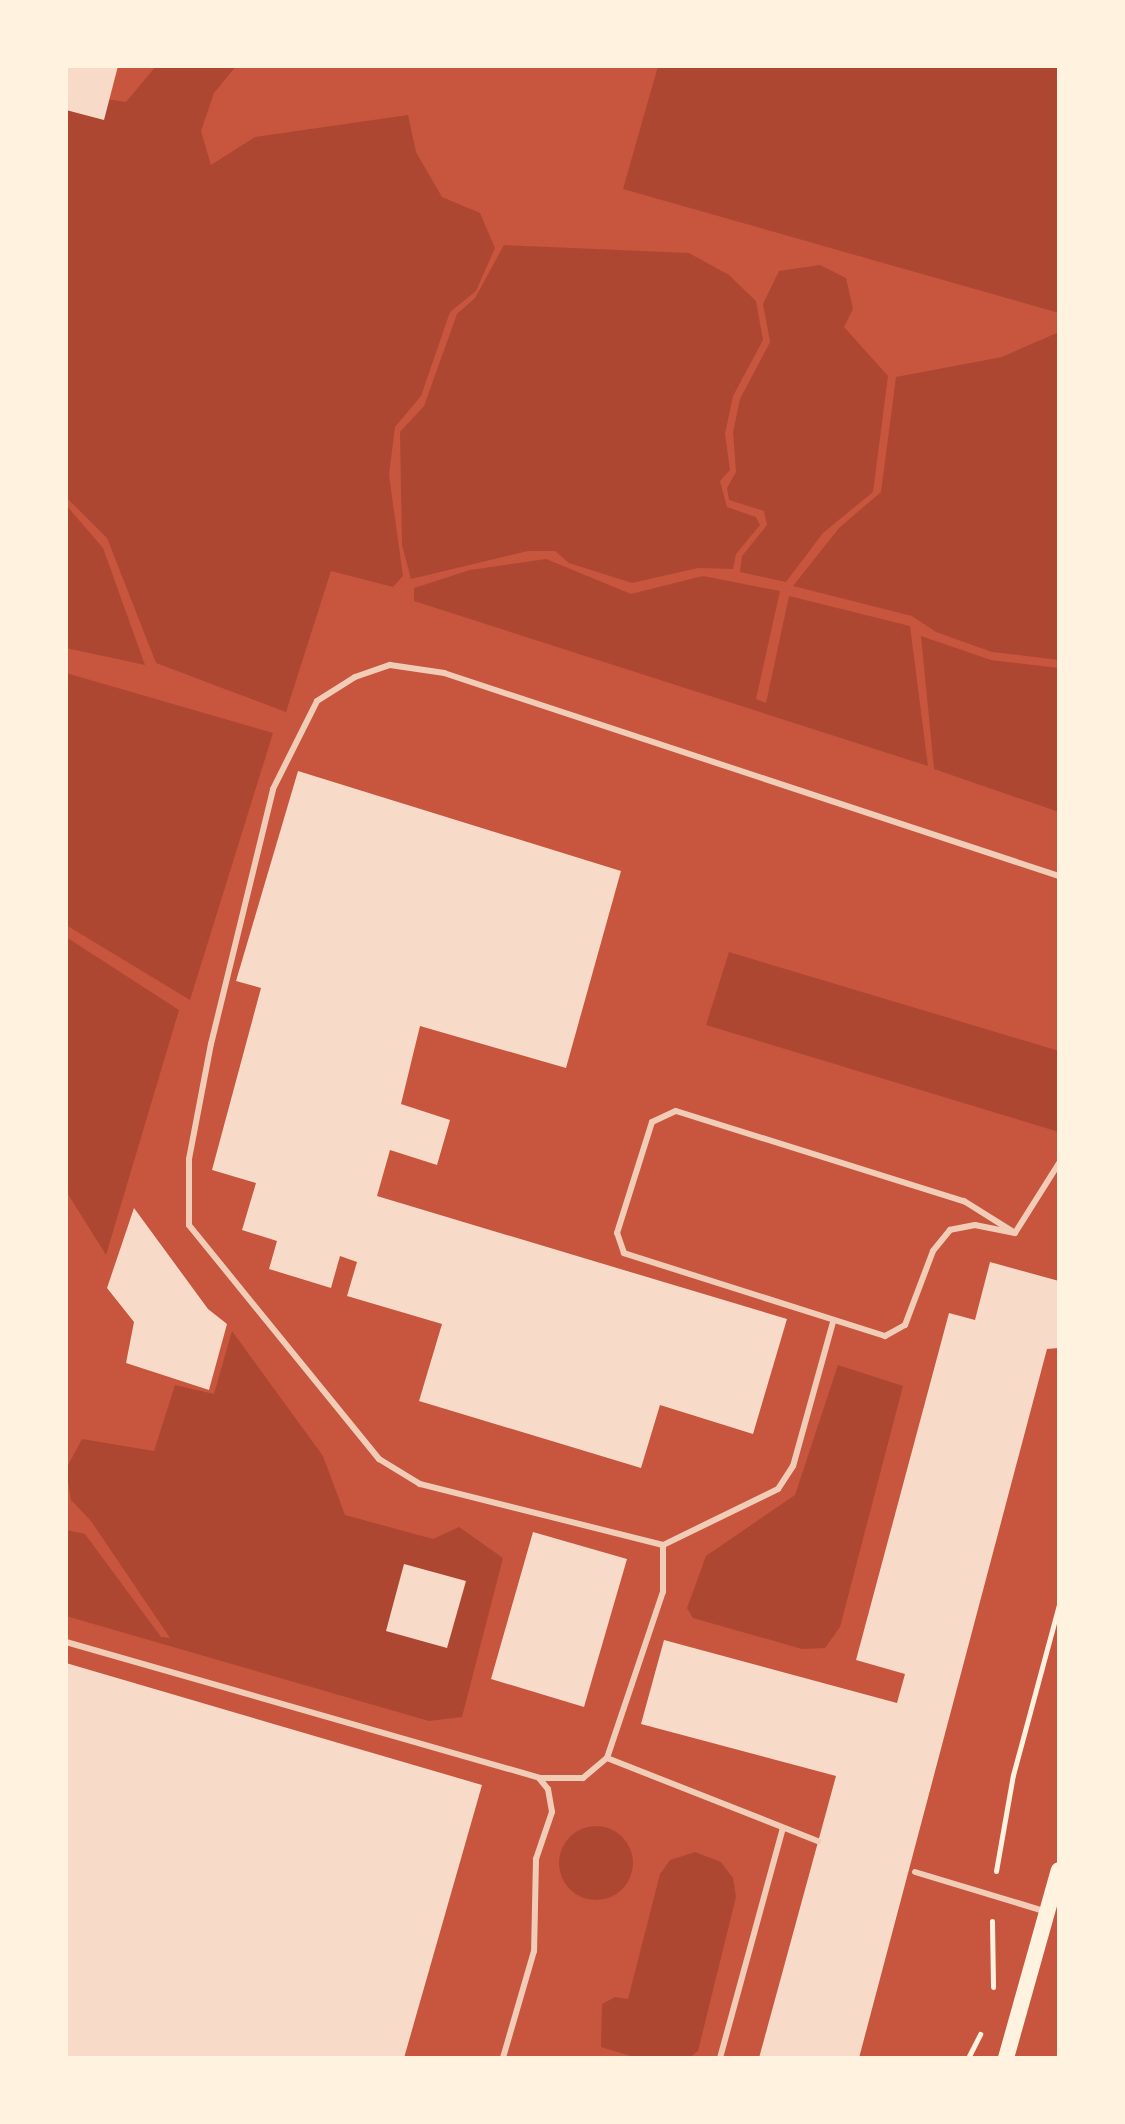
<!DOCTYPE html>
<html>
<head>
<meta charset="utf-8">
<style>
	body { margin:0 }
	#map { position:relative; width:1125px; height:2124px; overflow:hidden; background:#c8553d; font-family:"Work Sans",sans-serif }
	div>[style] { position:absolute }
	.green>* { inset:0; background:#ae4732 }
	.round { border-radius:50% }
	.building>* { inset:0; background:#f7dbc8 }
	.path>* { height:5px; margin:-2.5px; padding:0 2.5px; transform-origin:2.5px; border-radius:2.5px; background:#fff3e0 }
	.service>* { height:6px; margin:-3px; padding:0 3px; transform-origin:3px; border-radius:3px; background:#f1ccb7 }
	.secondary>* { height:16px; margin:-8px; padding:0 8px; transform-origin:8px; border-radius:8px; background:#fff3e0 }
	span { translate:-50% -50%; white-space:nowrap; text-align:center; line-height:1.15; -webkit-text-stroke:8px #fff3e0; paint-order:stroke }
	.frame { position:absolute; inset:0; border:68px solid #fff3e0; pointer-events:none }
</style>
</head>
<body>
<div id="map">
	<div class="green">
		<div style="clip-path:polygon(156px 66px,236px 66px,214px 93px,201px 131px,211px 165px,255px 137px,408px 115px,416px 152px,442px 197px,480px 213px,495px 248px,476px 291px,450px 312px,421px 396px,395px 427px,389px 475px,403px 576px,393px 587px,331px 571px,286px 712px,156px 663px,107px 538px,66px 497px,66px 93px,126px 102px)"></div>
		<div style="clip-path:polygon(658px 66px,1059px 66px,1059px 313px,623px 189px)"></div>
		<div style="clip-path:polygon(504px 245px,689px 253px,729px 275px,756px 301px,763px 340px,733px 396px,725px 434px,730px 470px,720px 481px,727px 507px,756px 517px,760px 525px,736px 554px,733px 569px,698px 568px,632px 583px,569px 563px,555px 551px,528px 551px,411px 579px,402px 545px,400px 432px,424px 406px,457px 314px,475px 298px)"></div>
		<div style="clip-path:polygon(820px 265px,846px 278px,853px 309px,844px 327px,888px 376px,873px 492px,823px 533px,786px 582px,740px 572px,742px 556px,767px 525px,764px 511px,729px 500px,727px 488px,736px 472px,733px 432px,740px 399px,770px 342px,763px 304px,779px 271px)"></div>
		<div style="clip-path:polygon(1059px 332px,1059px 660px,992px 652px,936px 632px,912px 616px,793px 586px,839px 528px,881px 492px,896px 377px,1002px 357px)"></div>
		<div style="clip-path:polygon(66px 505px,103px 548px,145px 665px,66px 648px)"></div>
		<div style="clip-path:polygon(546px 559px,631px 594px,703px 576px,780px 591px,756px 699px,766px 703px,789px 596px,910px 626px,928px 766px,414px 601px,414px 588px,470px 570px)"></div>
		<div style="clip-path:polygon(921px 636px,991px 660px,1059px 668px,1059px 812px,934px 769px)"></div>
		<div style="clip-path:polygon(66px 673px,273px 733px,190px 1000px,66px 925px)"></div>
		<div style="clip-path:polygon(66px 937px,179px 1010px,106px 1255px,66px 1191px)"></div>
		<div style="clip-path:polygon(729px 952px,1059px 1051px,1059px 1132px,706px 1025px)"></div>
		<div style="clip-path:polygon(232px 1331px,323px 1456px,345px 1515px,433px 1539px,459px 1527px,503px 1558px,462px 1717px,429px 1721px,66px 1616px,66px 1530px,85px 1534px,161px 1637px,170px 1638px,91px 1521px,71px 1500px,66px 1469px,82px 1439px,154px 1451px,175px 1385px,214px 1394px)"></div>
		<div style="clip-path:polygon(838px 1365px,903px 1386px,840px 1627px,825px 1648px,802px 1649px,693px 1618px,687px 1608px,706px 1556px,795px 1495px)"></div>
		<div class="round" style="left:559px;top:1826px;width:74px;height:74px"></div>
		<div style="clip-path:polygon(695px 1852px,721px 1862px,733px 1878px,736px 1897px,698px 2051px,689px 2058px,637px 2058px,601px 2047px,602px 2004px,615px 1997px,628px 1999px,660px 1874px,670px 1860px)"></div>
	</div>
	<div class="building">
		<div style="clip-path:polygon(66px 66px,118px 66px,104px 120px,66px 110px)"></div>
		<div style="clip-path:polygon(298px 771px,621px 871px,566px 1068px,420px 1026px,401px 1104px,450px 1120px,437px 1165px,390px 1150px,377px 1196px,787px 1319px,753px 1434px,660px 1405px,641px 1468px,419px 1401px,442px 1324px,347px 1296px,357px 1262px,340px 1256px,331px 1288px,269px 1269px,277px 1241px,242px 1230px,256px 1183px,212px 1170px,261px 988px,236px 981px)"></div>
		<div style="clip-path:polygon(134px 1208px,208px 1309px,227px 1324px,209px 1390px,126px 1363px,134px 1322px,107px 1288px)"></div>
		<div style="clip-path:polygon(990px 1262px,1059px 1281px,1059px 1348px,1047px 1349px,859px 2058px,759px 2058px,836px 1776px,641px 1724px,664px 1640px,897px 1703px,905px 1674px,856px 1660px,949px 1313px,975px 1320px)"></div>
		<div style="clip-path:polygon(533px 1532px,627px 1559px,584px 1707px,491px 1679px)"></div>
		<div style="clip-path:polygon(404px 1564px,466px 1581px,447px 1648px,386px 1631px)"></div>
		<div style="clip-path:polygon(66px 1663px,482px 1785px,404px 2058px,66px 2058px)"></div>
	</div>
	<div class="path">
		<div style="left:996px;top:1871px;width:97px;rotate:-80deg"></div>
		<div style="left:1013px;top:1775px;width:177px;rotate:-74.9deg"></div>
		<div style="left:992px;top:1921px;width:66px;rotate:89.1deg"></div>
		<div style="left:968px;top:2058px;width:27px;rotate:-63deg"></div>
	</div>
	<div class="service">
		<div style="left:676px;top:1111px;width:302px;rotate:17.4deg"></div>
		<div style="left:964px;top:1201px;width:60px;rotate:32.1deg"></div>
		<div style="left:1015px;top:1233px;width:41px;rotate:-168.7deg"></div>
		<div style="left:975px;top:1225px;width:25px;rotate:169deg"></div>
		<div style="left:950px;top:1230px;width:27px;rotate:129deg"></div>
		<div style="left:933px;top:1251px;width:79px;rotate:110.7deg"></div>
		<div style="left:905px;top:1325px;width:23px;rotate:151deg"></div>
		<div style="left:885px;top:1336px;width:274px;rotate:-162.4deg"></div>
		<div style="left:624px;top:1253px;width:21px;rotate:-109deg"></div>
		<div style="left:617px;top:1233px;width:116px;rotate:-72.5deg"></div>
		<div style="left:652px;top:1122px;width:26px;rotate:-25deg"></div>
		<div style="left:1015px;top:1233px;width:83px;rotate:-57.8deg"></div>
		<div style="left:833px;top:1322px;width:149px;rotate:105.5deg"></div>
		<div style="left:793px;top:1466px;width:27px;rotate:123deg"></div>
		<div style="left:778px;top:1489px;width:128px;rotate:154deg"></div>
		<div style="left:663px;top:1545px;width:251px;rotate:-165.9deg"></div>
		<div style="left:420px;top:1484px;width:48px;rotate:-148.6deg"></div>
		<div style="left:379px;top:1459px;width:301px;rotate:-129.1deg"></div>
		<div style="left:189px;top:1225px;width:66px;rotate:-90deg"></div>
		<div style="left:189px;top:1159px;width:117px;rotate:-79.2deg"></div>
		<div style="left:211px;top:1044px;width:262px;rotate:-76.3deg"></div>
		<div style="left:273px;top:789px;width:98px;rotate:-63.4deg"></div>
		<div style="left:317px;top:701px;width:45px;rotate:-32.3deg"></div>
		<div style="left:355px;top:677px;width:37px;rotate:-19deg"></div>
		<div style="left:390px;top:665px;width:55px;rotate:8.4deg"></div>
		<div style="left:444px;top:673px;width:648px;rotate:18.27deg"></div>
		<div style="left:66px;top:1642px;width:492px;rotate:16deg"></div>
		<div style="left:539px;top:1778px;width:14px;rotate:51deg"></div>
		<div style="left:548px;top:1789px;width:23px;rotate:80deg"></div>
		<div style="left:552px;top:1812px;width:50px;rotate:108.8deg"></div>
		<div style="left:536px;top:1859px;width:92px;rotate:91.2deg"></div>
		<div style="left:534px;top:1951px;width:111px;rotate:106.2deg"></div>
		<div style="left:607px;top:1758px;width:227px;rotate:21.5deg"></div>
		<div style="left:539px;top:1778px;width:44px"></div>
		<div style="left:583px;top:1778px;width:31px;rotate:-40deg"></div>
		<div style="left:607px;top:1758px;width:175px;rotate:-71.4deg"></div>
		<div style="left:663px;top:1592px;width:47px;rotate:-90deg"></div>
		<div style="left:915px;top:1872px;width:135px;rotate:16.8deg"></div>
		<div style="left:720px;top:2058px;width:238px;rotate:-74.7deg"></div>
	</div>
	<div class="secondary">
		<div style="left:1006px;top:2058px;width:195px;rotate:-74.3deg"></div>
	</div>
	<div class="frame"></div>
</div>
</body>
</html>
